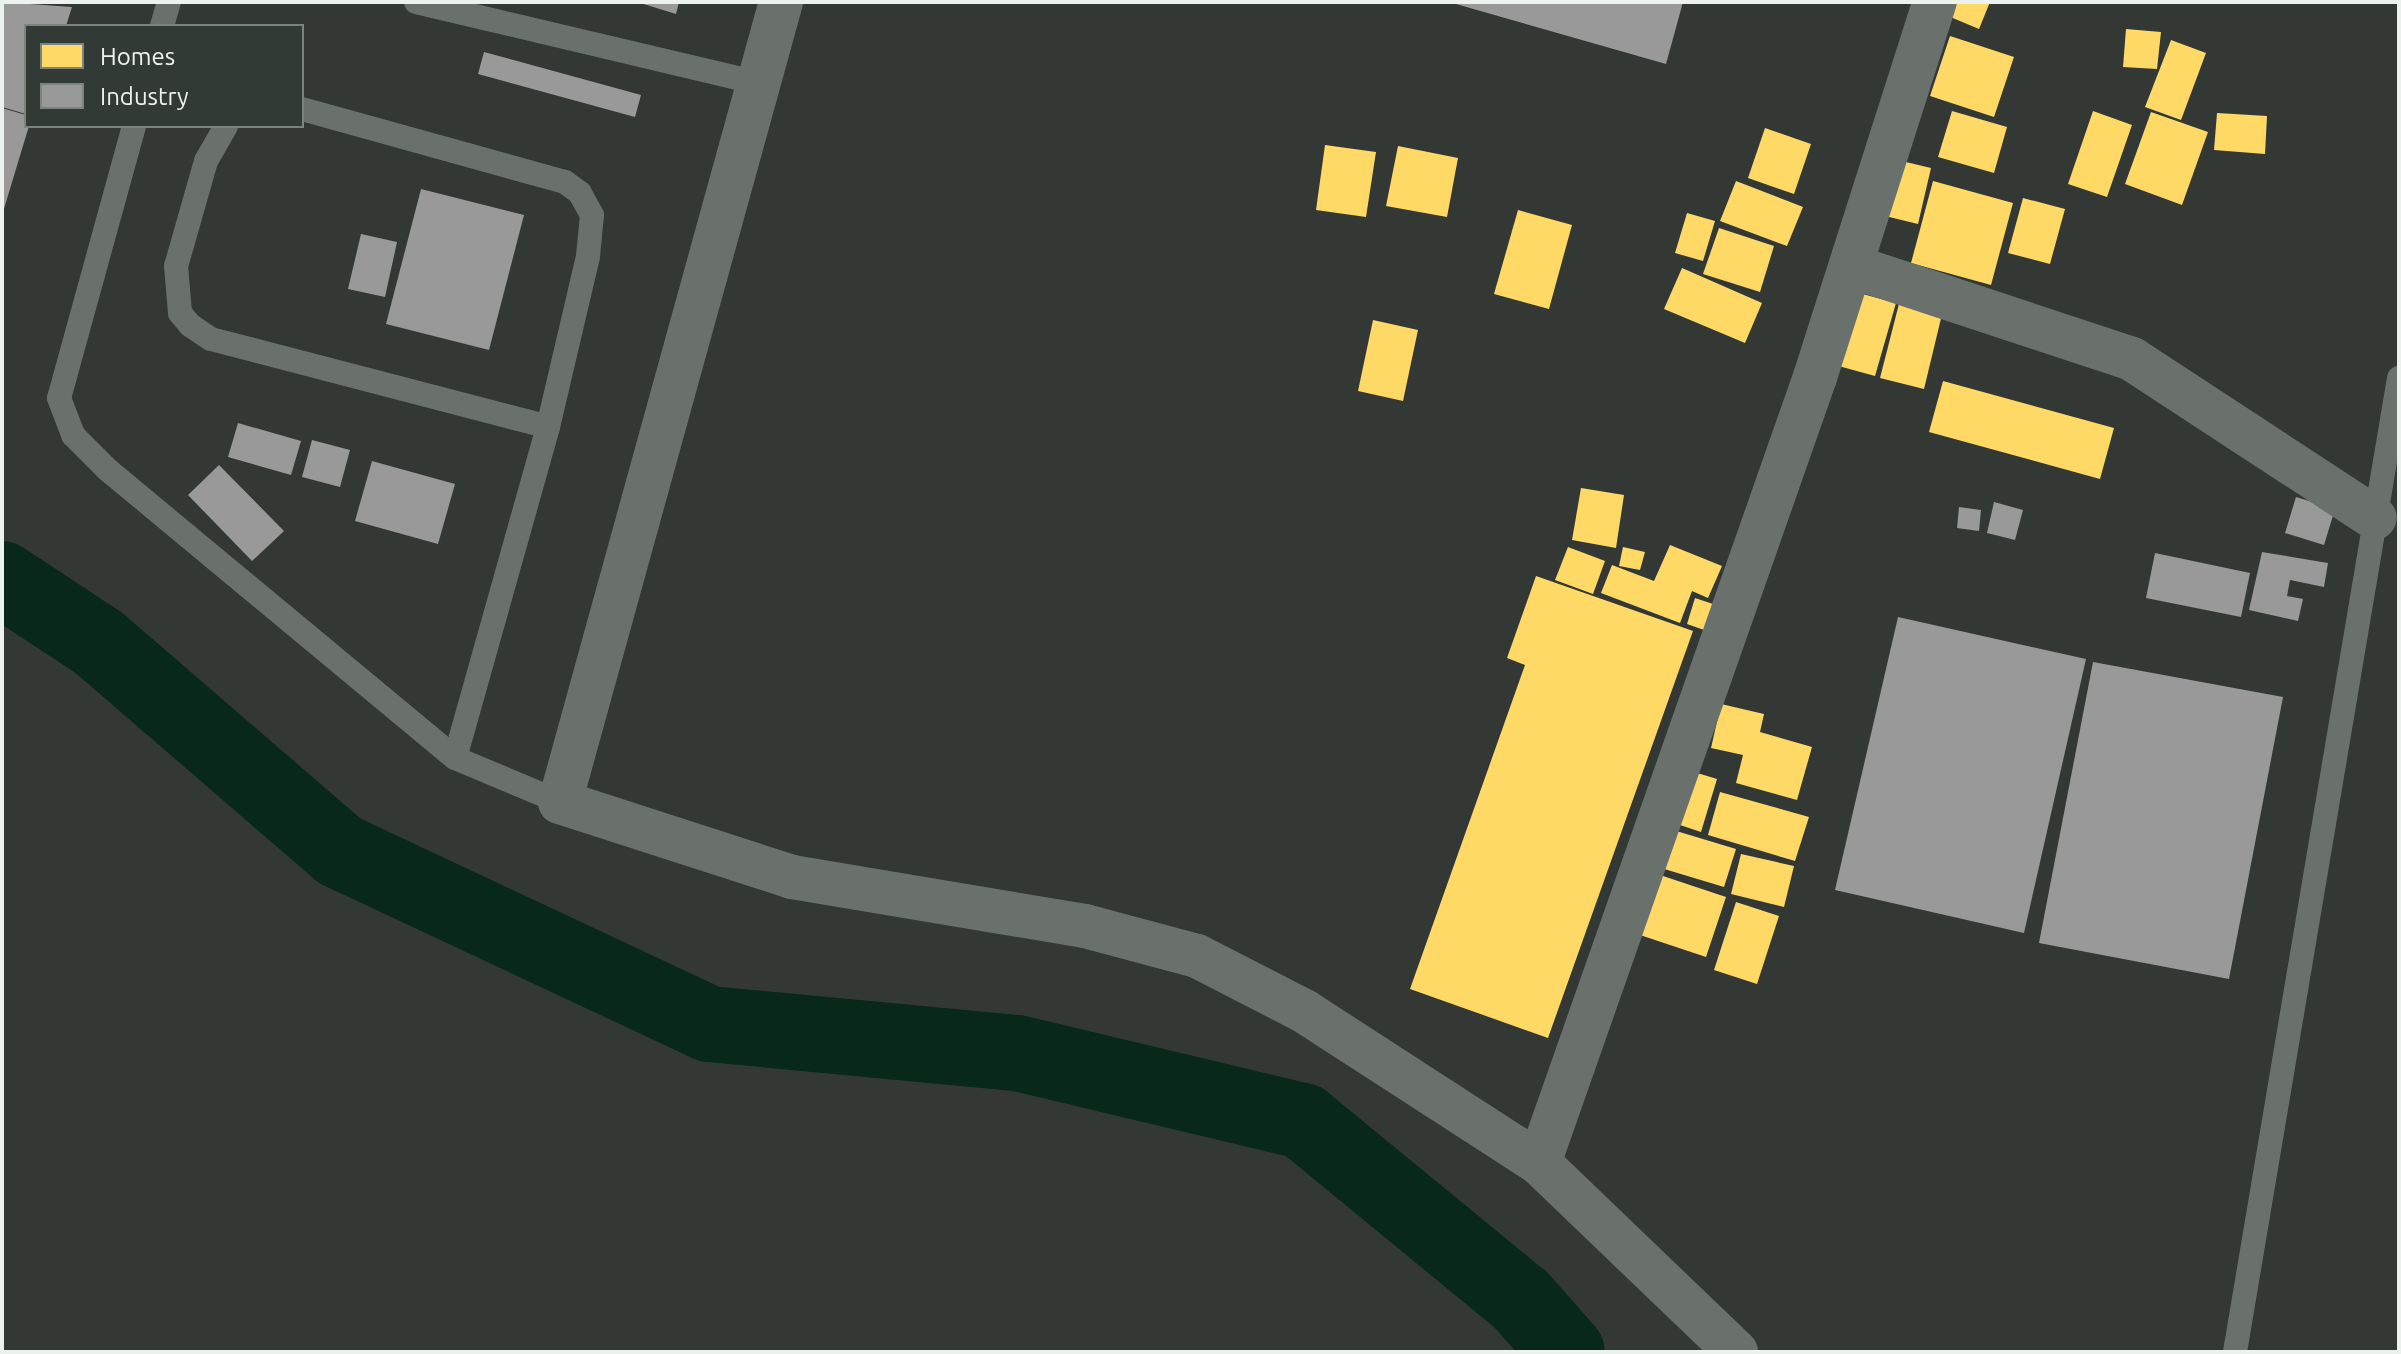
<!DOCTYPE html>
<html>
<head>
<meta charset="utf-8">
<style>
	body { margin:0 }
	#map { position:relative; width:2401px; height:1354px; overflow:hidden; background:#333835; font-family:Ubuntu,sans-serif }
	div>[style] { position:absolute }
	.homes>* { inset:0; background:#ffd966 }
	.industry>* { inset:0; background:#999 }
	.river>* { height:76px; margin:-38px; padding:0 38px; transform-origin:38px; border-radius:38px; background:#082819 }
	.service>* { height:24px; margin:-12px; padding:0 12px; transform-origin:12px; border-radius:12px; background:#6a716d }
	.minor>* { height:44px; margin:-22px; padding:0 22px; transform-origin:22px; border-radius:22px; background:#6a716d }
	span { translate:-50% -50%; white-space:nowrap; text-align:center; line-height:1.15; -webkit-text-stroke:8px #313a35; paint-order:stroke }
	.frame { position:absolute; inset:0; border:4px solid #ecf2ee; pointer-events:none }
	.legend { position:absolute; left:24px; top:24px; width:280px; height:104px; box-sizing:border-box; background:#313a35; border:2px solid #7c847f; margin:0; padding:10px 14px; list-style:none; font-size:24px; color:#ecf2ee }
	.legend li { display:flex; align-items:center; gap:16px; height:40px }
	.legend b { width:40px; border:2px solid #7c847f }
</style>
</head>
<body>
<div id="map">
	<div class="homes">
		<div style="clip-path:polygon(1939px 2px,1990px 2px,1979px 29px,1936px 11px)"></div>
		<div style="clip-path:polygon(2126px 29px,2161px 32px,2157px 69px,2123px 67px)"></div>
		<div style="clip-path:polygon(1950px 36px,2014px 57px,1994px 117px,1930px 96px)"></div>
		<div style="clip-path:polygon(2171px 40px,2206px 53px,2181px 120px,2145px 107px)"></div>
		<div style="clip-path:polygon(1952px 111px,2007px 127px,1994px 173px,1938px 157px)"></div>
		<div style="clip-path:polygon(2093px 111px,2132px 125px,2107px 197px,2068px 184px)"></div>
		<div style="clip-path:polygon(2151px 112px,2208px 132px,2182px 205px,2125px 184px)"></div>
		<div style="clip-path:polygon(2217px 113px,2267px 116px,2265px 154px,2214px 150px)"></div>
		<div style="clip-path:polygon(1765px 128px,1811px 144px,1794px 194px,1748px 178px)"></div>
		<div style="clip-path:polygon(1325px 145px,1376px 152px,1366px 217px,1316px 210px)"></div>
		<div style="clip-path:polygon(1398px 146px,1458px 158px,1447px 217px,1386px 206px)"></div>
		<div style="clip-path:polygon(1889px 158px,1931px 168px,1918px 224px,1877px 214px)"></div>
		<div style="clip-path:polygon(1736px 181px,1803px 207px,1787px 246px,1720px 221px)"></div>
		<div style="clip-path:polygon(1933px 181px,2013px 203px,1991px 285px,1911px 263px)"></div>
		<div style="clip-path:polygon(2023px 198px,2065px 209px,2050px 264px,2008px 253px)"></div>
		<div style="clip-path:polygon(1518px 210px,1572px 225px,1549px 309px,1494px 294px)"></div>
		<div style="clip-path:polygon(1687px 213px,1715px 221px,1703px 261px,1675px 253px)"></div>
		<div style="clip-path:polygon(1719px 228px,1774px 246px,1760px 292px,1703px 274px)"></div>
		<div style="clip-path:polygon(1682px 268px,1762px 303px,1745px 343px,1664px 309px)"></div>
		<div style="clip-path:polygon(1844px 289px,1896px 303px,1875px 376px,1824px 362px)"></div>
		<div style="clip-path:polygon(1901px 296px,1944px 306px,1924px 389px,1880px 378px)"></div>
		<div style="clip-path:polygon(1373px 320px,1418px 330px,1403px 401px,1358px 391px)"></div>
		<div style="clip-path:polygon(1943px 381px,2114px 428px,2100px 479px,1929px 432px)"></div>
		<div style="clip-path:polygon(1581px 488px,1624px 495px,1616px 548px,1572px 540px)"></div>
		<div style="clip-path:polygon(1670px 545px,1722px 566px,1708px 598px,1692px 591px,1680px 623px,1601px 593px,1612px 565px,1654px 581px)"></div>
		<div style="clip-path:polygon(1568px 547px,1605px 561px,1593px 594px,1555px 580px)"></div>
		<div style="clip-path:polygon(1623px 547px,1645px 552px,1640px 570px,1619px 566px)"></div>
		<div style="clip-path:polygon(1536px 576px,1693px 631px,1548px 1038px,1410px 989px,1525px 665px,1507px 658px)"></div>
		<div style="clip-path:polygon(1695px 598px,1713px 604px,1704px 630px,1687px 624px)"></div>
		<div style="clip-path:polygon(1721px 704px,1764px 714px,1760px 732px,1812px 747px,1797px 800px,1736px 783px,1743px 755px,1711px 748px)"></div>
		<div style="clip-path:polygon(1684px 769px,1717px 779px,1701px 832px,1668px 821px)"></div>
		<div style="clip-path:polygon(1720px 792px,1809px 817px,1795px 861px,1708px 835px)"></div>
		<div style="clip-path:polygon(1663px 827px,1736px 849px,1724px 887px,1651px 865px)"></div>
		<div style="clip-path:polygon(1741px 854px,1794px 866px,1784px 907px,1731px 894px)"></div>
		<div style="clip-path:polygon(1651px 872px,1726px 897px,1706px 957px,1631px 932px)"></div>
		<div style="clip-path:polygon(1736px 902px,1779px 916px,1757px 984px,1714px 970px)"></div>
	</div>
	<div class="industry">
		<div style="clip-path:polygon(2px 2px,72px 7px,66px 26px,26px 26px,26px 114px,2px 107px)"></div>
		<div style="clip-path:polygon(637px 2px,679px 2px,676px 14px)"></div>
		<div style="clip-path:polygon(1449px 2px,1683px 2px,1666px 64px)"></div>
		<div style="clip-path:polygon(484px 52px,641px 95px,635px 117px,478px 74px)"></div>
		<div style="clip-path:polygon(2px 108px,26px 115px,29px 126px,3px 212px)"></div>
		<div style="clip-path:polygon(421px 189px,524px 215px,489px 350px,386px 324px)"></div>
		<div style="clip-path:polygon(361px 234px,397px 242px,385px 297px,348px 289px)"></div>
		<div style="clip-path:polygon(238px 423px,301px 441px,291px 475px,228px 457px)"></div>
		<div style="clip-path:polygon(312px 440px,350px 450px,340px 487px,302px 477px)"></div>
		<div style="clip-path:polygon(372px 461px,455px 484px,438px 544px,355px 521px)"></div>
		<div style="clip-path:polygon(219px 465px,284px 531px,252px 561px,188px 495px)"></div>
		<div style="clip-path:polygon(2296px 497px,2335px 509px,2324px 545px,2285px 533px)"></div>
		<div style="clip-path:polygon(1994px 502px,2023px 510px,2015px 540px,1987px 533px)"></div>
		<div style="clip-path:polygon(1959px 507px,1981px 510px,1979px 531px,1957px 528px)"></div>
		<div style="clip-path:polygon(2262px 552px,2328px 563px,2324px 587px,2290px 580px,2287px 596px,2303px 599px,2298px 621px,2249px 610px)"></div>
		<div style="clip-path:polygon(2155px 553px,2250px 573px,2241px 617px,2146px 598px)"></div>
		<div style="clip-path:polygon(1898px 617px,2086px 659px,2024px 933px,1835px 890px)"></div>
		<div style="clip-path:polygon(2093px 662px,2283px 697px,2229px 979px,2039px 943px)"></div>
	</div>
	<div class="river">
		<div style="left:2px;top:579px;width:116px;rotate:33.4deg"></div>
		<div style="left:99px;top:643px;width:318px;rotate:40.8deg"></div>
		<div style="left:340px;top:851px;width:408px;rotate:25.1deg"></div>
		<div style="left:709px;top:1024px;width:309px;rotate:5.4deg"></div>
		<div style="left:1017px;top:1053px;width:294px;rotate:13.4deg"></div>
		<div style="left:1303px;top:1121px;width:282px;rotate:39.4deg"></div>
		<div style="left:1521px;top:1300px;width:69px;rotate:48.5deg"></div>
	</div>
	<div class="service">
		<div style="left:416px;top:2px;width:352px;rotate:13.3deg"></div>
		<div style="left:162px;top:26px;width:25px;rotate:-74deg"></div>
		<div style="left:134px;top:126px;width:282px;rotate:105.4deg"></div>
		<div style="left:59px;top:398px;width:40px;rotate:69deg"></div>
		<div style="left:73px;top:435px;width:49px;rotate:45deg"></div>
		<div style="left:108px;top:470px;width:451px;rotate:39.7deg"></div>
		<div style="left:455px;top:758px;width:114px;rotate:22.7deg"></div>
		<div style="left:226px;top:126px;width:40px;rotate:119.7deg"></div>
		<div style="left:206px;top:161px;width:109px;rotate:105.9deg"></div>
		<div style="left:176px;top:266px;width:47px;rotate:85.1deg"></div>
		<div style="left:180px;top:313px;width:16px;rotate:50deg"></div>
		<div style="left:190px;top:325px;width:25px;rotate:34deg"></div>
		<div style="left:211px;top:339px;width:348px;rotate:14.6deg"></div>
		<div style="left:548px;top:427px;width:176px;rotate:-76.8deg"></div>
		<div style="left:588px;top:256px;width:41px;rotate:-84.4deg"></div>
		<div style="left:592px;top:215px;width:25px;rotate:-119deg"></div>
		<div style="left:580px;top:193px;width:19px;rotate:-144deg"></div>
		<div style="left:565px;top:182px;width:273px;rotate:-164.5deg"></div>
		<div style="left:455px;top:758px;width:344px;rotate:-74.3deg"></div>
		<div style="left:2235px;top:1352px;width:988px;rotate:-80.44deg"></div>
	</div>
	<div class="minor">
		<div style="left:781px;top:2px;width:830px;rotate:105.44deg"></div>
		<div style="left:560px;top:802px;width:244px;rotate:17.9deg"></div>
		<div style="left:792px;top:877px;width:297px;rotate:9.5deg"></div>
		<div style="left:1085px;top:926px;width:116px;rotate:15deg"></div>
		<div style="left:1197px;top:956px;width:120px;rotate:27.2deg"></div>
		<div style="left:1304px;top:1011px;width:280px;rotate:32.9deg"></div>
		<div style="left:1539px;top:1163px;width:273px;rotate:43.8deg"></div>
		<div style="left:1851px;top:266px;width:296px;rotate:18.3deg"></div>
		<div style="left:2132px;top:359px;width:290px;rotate:33.2deg"></div>
		<div style="left:1539px;top:1163px;width:833px;rotate:-70.65deg"></div>
		<div style="left:1815px;top:377px;width:394px;rotate:-72.3deg"></div>
	</div>
	<div class="frame"></div>
	<ul class="legend">
	<li><b style="height:22px;background:#ffd966"></b>Homes</li>
	<li><b style="height:22px;background:#999"></b>Industry</li>
	</ul>
</div>
</body>
</html>
